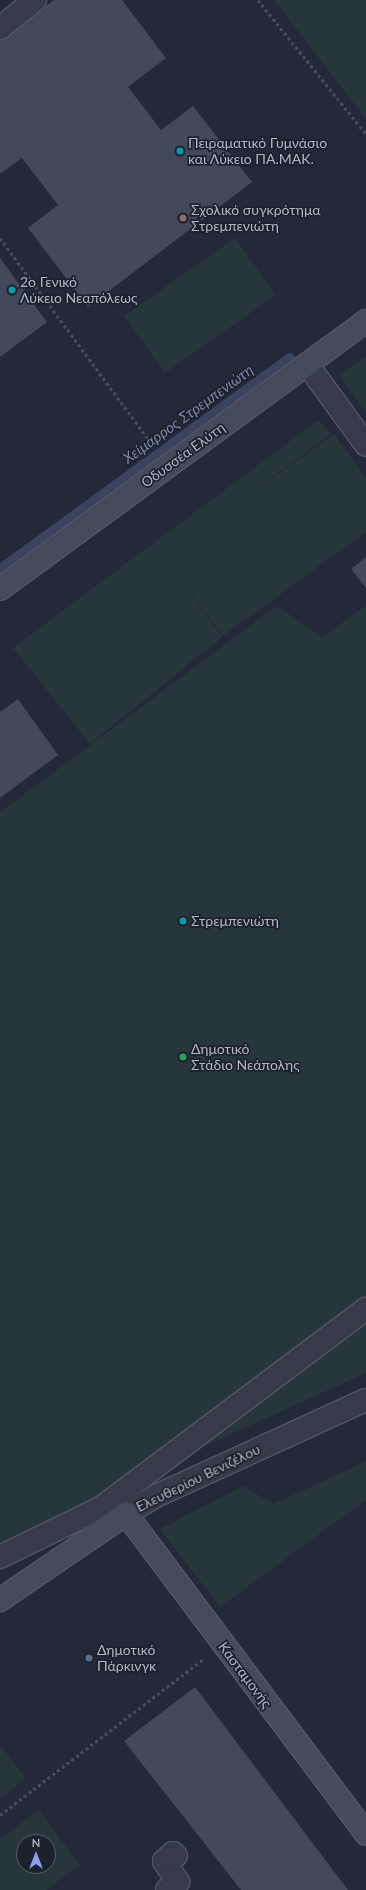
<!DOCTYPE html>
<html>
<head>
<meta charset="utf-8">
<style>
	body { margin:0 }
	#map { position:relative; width:366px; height:1890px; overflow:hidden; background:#232939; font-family:Lato,sans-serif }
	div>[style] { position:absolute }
	.green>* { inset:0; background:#26363b }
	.stream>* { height:9px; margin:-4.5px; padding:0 4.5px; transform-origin:4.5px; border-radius:4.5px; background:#3a4461 }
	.building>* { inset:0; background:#43485a }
	.path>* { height:2.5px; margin-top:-1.25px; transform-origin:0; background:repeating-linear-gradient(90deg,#435157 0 3px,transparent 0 6px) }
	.roads { filter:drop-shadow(1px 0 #525664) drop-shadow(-1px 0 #525664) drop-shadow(0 1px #525664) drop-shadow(0 -1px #525664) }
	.street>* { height:22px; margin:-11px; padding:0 11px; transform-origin:11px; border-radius:11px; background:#373b49 }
	.secondary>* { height:22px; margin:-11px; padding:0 11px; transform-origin:11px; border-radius:11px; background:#454a5c }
	.dots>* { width:11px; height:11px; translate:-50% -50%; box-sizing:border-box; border:2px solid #1c212e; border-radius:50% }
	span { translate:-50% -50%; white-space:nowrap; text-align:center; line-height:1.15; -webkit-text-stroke:3.5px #1c212e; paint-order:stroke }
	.poi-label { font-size:14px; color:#b2b6c5 }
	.left { translate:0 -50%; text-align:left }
	.street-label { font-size:14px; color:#b2b6c5 }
	.water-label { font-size:15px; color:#7c88ab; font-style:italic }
	.north { position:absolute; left:16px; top:1834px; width:40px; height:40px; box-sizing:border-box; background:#1c212e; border:1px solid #585d6a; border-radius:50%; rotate:0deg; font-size:11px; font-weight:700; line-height:16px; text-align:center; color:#b2b6c5 }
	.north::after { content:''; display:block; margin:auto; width:14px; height:18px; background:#8ca2f0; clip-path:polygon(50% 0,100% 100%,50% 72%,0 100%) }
</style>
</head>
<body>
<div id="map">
	<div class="green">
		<div style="clip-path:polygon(274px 0,366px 0,366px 119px)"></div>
		<div style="clip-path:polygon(235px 238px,276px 295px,165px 373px,124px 316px)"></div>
		<div style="clip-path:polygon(366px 356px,366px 413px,339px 375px)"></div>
		<div style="clip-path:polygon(318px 420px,331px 434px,237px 503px,334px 434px,366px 478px,366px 532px,223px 636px,164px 557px,222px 637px,90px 744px,13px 648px)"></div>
		<div style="clip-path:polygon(277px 606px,322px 637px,366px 606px,366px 1302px,108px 1490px,0 1545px,0 812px)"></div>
		<div style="clip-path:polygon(366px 1322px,366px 1373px,196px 1450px)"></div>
		<div style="clip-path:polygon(366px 1461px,366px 1500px,220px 1607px,160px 1529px,243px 1486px,274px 1504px)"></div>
		<div style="clip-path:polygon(0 1745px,26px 1778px,0 1799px)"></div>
		<div style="clip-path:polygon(evenodd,39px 1810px,80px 1865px,46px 1890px,0 1890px,0 1839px,39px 1810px,24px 1842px,48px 1842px,48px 1866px,24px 1866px,24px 1842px)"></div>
	</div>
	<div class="stream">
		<div style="left:0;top:568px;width:358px;rotate:-36.1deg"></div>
		<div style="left:289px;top:357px;width:18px;rotate:52deg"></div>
	</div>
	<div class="building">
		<div style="clip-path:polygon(54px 0,122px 0,166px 58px,128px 87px,161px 130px,193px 106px,252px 182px,88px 307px,28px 228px,58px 205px,22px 158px,0 174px,0 41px)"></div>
		<div style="clip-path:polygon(0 258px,47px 322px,0 357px)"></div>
		<div style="clip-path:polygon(366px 557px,366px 588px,351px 569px)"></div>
		<div style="clip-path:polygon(18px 699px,58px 755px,0 798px,0 712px)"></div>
		<div style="clip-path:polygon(195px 1687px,348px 1890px,241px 1890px,124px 1741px)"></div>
	</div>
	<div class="path">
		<div style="left:258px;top:0;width:172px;rotate:51.1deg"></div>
		<div style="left:0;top:238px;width:251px;rotate:53.6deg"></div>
		<div style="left:0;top:1815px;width:255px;rotate:-37.5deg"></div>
	</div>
	<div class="roads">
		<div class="street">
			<div style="left:0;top:28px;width:45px;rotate:-38.7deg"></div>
			<div style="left:307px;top:364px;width:100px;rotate:53.9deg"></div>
			<div style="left:126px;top:1514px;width:35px;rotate:-31deg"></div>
			<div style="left:156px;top:1496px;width:231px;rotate:-24.6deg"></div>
			<div style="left:0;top:1557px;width:114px;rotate:-26.1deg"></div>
			<div style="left:102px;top:1507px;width:330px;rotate:-36.9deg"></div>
			<div style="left:167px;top:1890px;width:14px;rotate:-36deg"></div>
			<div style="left:178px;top:1882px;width:25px;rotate:-124deg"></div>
			<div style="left:164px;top:1861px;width:12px;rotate:-42deg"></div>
			<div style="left:173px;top:1853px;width:4px;rotate:45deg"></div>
		</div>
		<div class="secondary">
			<div style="left:0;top:589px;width:454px;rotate:-36.2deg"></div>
			<div style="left:0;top:1600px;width:153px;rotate:-34.3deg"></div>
			<div style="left:126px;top:1514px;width:400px;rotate:53.1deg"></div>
		</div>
	</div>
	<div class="dots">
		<div style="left:180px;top:151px;background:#0f9aa8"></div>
		<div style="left:183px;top:218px;background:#8d6e63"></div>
		<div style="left:12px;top:290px;background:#0f9aa8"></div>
		<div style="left:183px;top:921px;background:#0f9aa8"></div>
		<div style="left:183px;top:1057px;background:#2e9e5b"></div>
		<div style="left:89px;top:1658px;background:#5c6f8a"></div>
	</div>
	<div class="poi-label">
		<span class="left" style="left:188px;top:151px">Πειραματικό Γυμνάσιο<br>και Λύκειο ΠΑ.ΜΑΚ.</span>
		<span class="left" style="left:191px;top:218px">Σχολικό συγκρότημα<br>Στρεμπενιώτη</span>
		<span class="left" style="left:20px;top:290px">2ο Γενικό<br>Λύκειο Νεαπόλεως</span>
		<span class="left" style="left:191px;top:921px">Στρεμπενιώτη</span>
		<span class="left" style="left:191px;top:1057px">Δημοτικό<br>Στάδιο Νεάπολης</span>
		<span class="left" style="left:97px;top:1658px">Δημοτικό<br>Πάρκινγκ</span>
	</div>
	<div class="street-label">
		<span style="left:183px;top:455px;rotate:-36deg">Οδυσσέα Ελύτη</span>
		<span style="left:198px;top:1478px;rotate:-26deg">Ελευθερίου Βενιζέλου</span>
		<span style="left:245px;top:1675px;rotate:53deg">Κασταμονής</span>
	</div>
	<div class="water-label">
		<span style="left:188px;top:414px;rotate:-36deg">Χείμαρρος Στρεμπενιώτη</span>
	</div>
	<div class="north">N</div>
</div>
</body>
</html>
